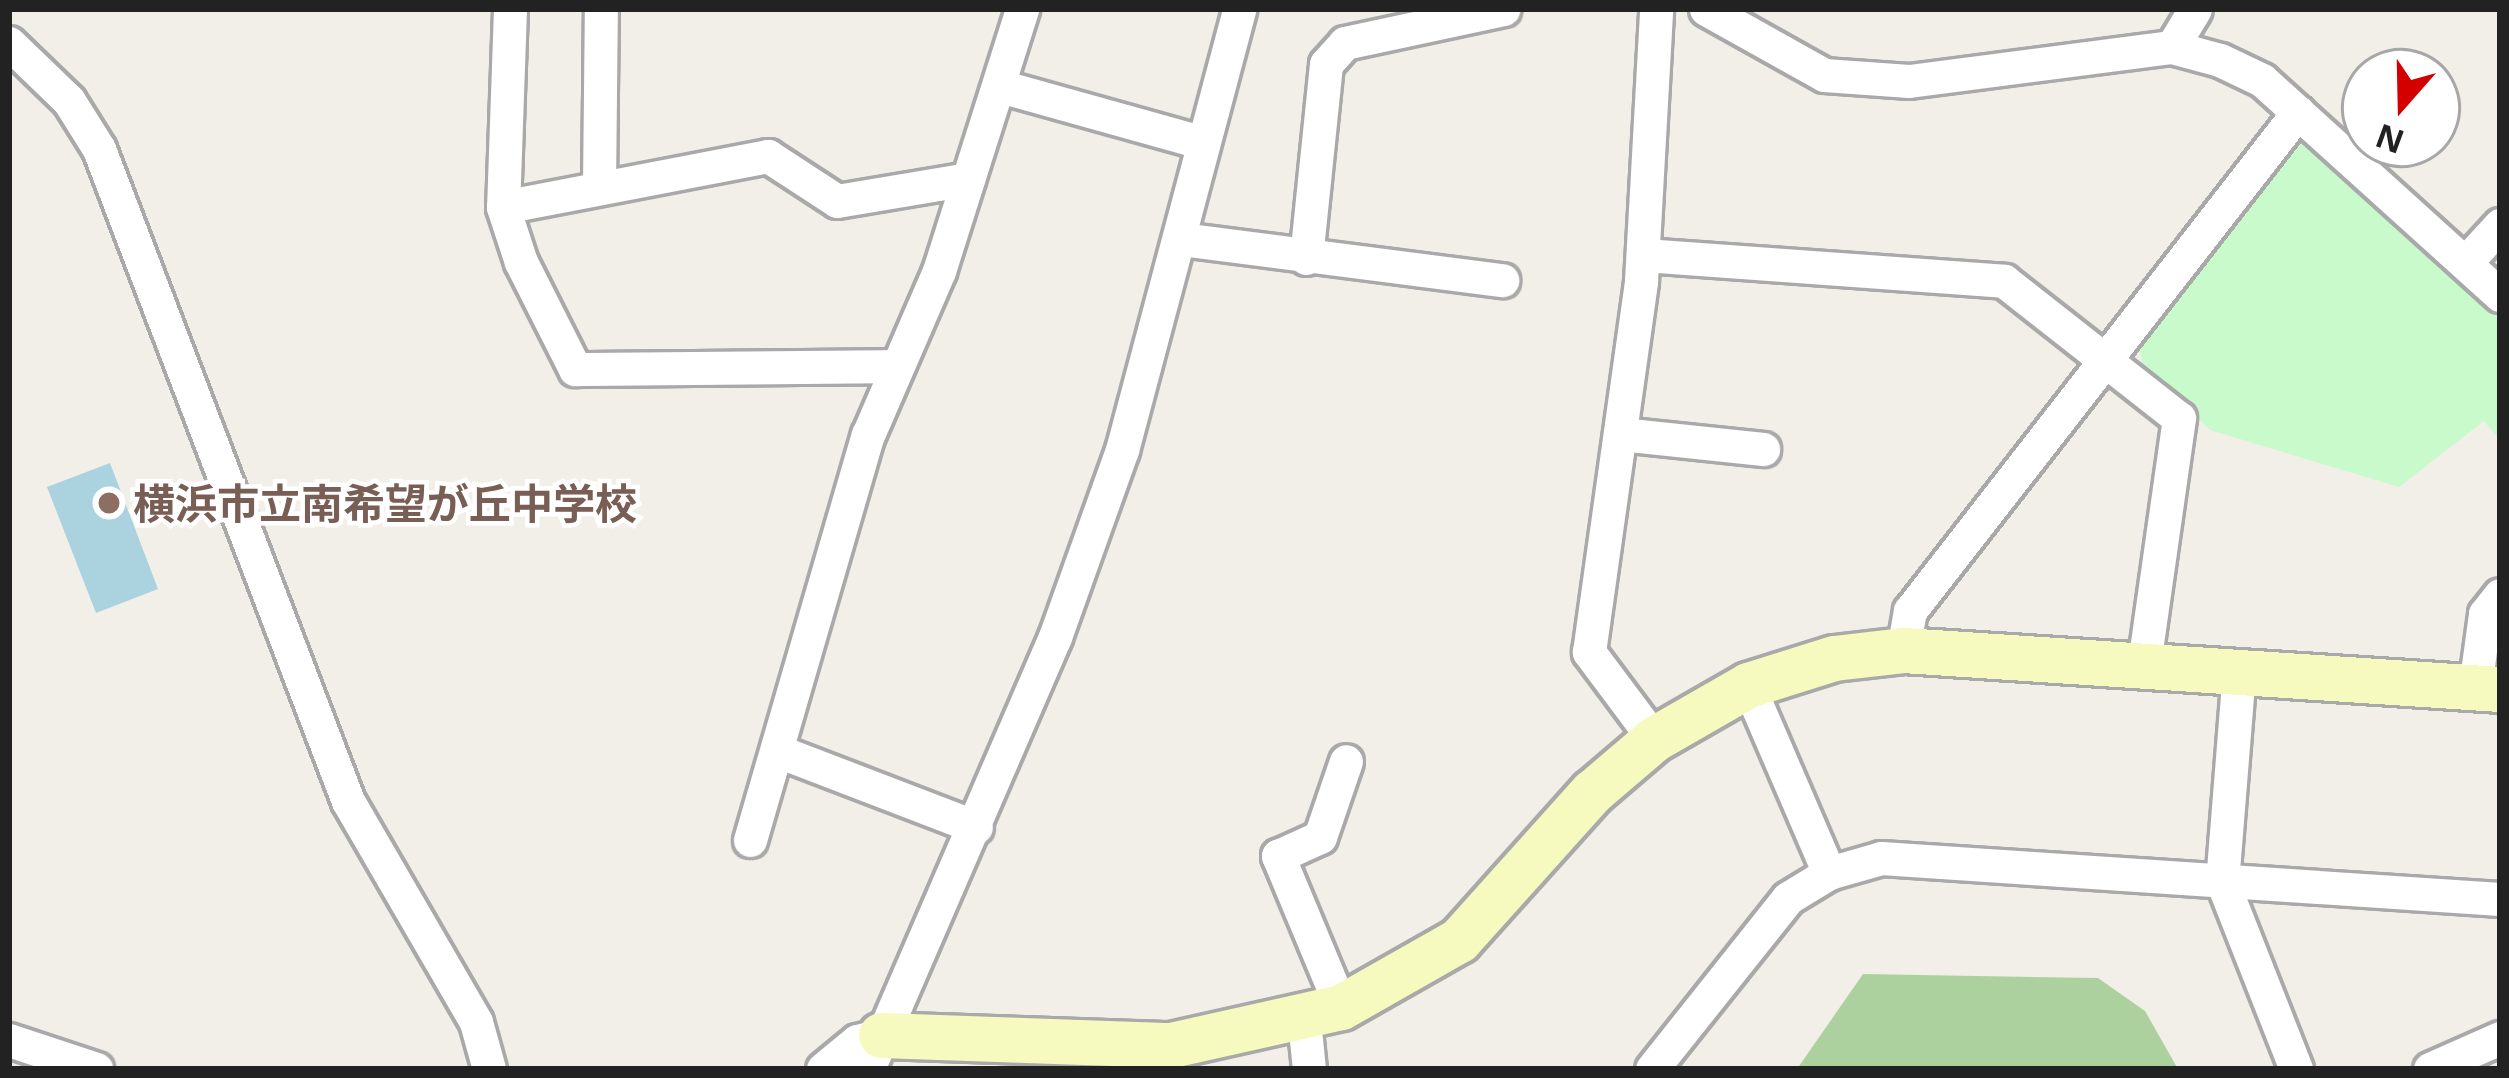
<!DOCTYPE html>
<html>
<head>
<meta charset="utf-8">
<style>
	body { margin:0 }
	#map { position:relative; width:2509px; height:1078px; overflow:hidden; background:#f2efe9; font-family:"Noto Sans","Noto Sans JP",sans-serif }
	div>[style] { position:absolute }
	.forest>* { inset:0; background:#add19e }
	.park>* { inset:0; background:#c8facc }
	.water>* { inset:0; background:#aad3df }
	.roads { filter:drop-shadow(3px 0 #a9a9a9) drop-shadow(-3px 0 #a9a9a9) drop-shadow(0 3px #a9a9a9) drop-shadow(0 -3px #a9a9a9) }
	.street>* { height:33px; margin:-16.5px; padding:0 16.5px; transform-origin:16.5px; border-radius:16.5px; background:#fff }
	.secondary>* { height:45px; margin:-22.5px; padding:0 22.5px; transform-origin:22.5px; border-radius:22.5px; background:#f7fabf }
	.dots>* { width:33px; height:33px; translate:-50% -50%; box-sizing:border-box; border:6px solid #fff; border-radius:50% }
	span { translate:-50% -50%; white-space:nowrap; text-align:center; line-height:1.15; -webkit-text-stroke:9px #fff; paint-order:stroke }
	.education-label { font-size:42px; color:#785e54; font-weight:700 }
	.left { translate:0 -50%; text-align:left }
	.frame { position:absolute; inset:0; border:12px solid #222; pointer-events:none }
	.north { position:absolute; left:2341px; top:48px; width:120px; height:120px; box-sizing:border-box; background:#fff; border:3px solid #a7a7a7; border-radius:50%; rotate:200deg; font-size:33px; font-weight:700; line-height:48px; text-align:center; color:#222 }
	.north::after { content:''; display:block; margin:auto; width:42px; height:54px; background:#d40000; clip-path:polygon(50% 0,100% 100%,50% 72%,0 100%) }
</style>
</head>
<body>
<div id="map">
	<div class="forest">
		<div style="clip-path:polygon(1863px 974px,2098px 978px,2145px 1011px,2178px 1069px,1797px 1069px)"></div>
	</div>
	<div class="park">
		<div style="clip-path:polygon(2304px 140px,2500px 319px,2500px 440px,2484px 421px,2399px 487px,2210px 430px,2143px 366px,2139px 345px)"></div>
	</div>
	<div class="water">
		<div style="clip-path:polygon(110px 463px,158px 589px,96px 613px,47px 487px)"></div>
	</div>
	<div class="roads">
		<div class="street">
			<div style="left:510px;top:9px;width:198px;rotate:92deg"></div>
			<div style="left:503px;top:207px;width:58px;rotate:71.9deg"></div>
			<div style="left:521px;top:262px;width:120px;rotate:63.2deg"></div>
			<div style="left:575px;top:369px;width:317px;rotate:-0.5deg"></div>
			<div style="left:1706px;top:9px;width:135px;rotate:29.2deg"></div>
			<div style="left:1824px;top:75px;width:85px;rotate:4deg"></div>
			<div style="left:1909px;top:81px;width:265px;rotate:-7.4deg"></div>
			<div style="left:2172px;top:47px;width:50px;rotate:15.2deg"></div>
			<div style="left:2220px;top:60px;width:47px;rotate:25.5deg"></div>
			<div style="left:2262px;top:80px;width:321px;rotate:42.1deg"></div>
			<div style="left:9px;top:43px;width:83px;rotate:44deg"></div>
			<div style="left:69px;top:101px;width:57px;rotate:58deg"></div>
			<div style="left:99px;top:149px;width:698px;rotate:69.1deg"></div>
			<div style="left:348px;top:801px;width:255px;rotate:59.9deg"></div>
			<div style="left:476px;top:1022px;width:49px;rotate:74.5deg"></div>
			<div style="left:2172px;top:47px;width:44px;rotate:-58.8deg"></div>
			<div style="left:1000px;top:86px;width:208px;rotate:15.6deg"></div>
			<div style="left:599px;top:188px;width:179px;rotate:-89.4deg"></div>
			<div style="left:503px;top:207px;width:270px;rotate:-10.9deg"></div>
			<div style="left:768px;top:156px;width:82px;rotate:33.1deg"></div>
			<div style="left:837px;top:201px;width:133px;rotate:-9.5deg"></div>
			<div style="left:1181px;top:239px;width:324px;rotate:7.3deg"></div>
			<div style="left:1643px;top:255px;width:362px;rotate:4.1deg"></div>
			<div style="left:2004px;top:281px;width:222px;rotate:38.1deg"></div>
			<div style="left:2179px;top:418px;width:248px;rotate:98.1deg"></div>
			<div style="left:1306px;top:258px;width:195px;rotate:-84.1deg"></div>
			<div style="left:1326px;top:64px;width:28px;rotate:-48deg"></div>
			<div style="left:1345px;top:43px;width:162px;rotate:-12.1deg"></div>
			<div style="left:2465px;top:263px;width:52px;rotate:-47.4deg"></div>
			<div style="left:1620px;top:434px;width:144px;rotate:6deg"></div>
			<div style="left:1903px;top:650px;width:40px;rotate:-80deg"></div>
			<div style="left:1910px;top:611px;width:632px;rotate:-52.13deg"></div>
			<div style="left:2239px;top:671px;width:211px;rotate:94.6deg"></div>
			<div style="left:2222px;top:881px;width:202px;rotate:68.5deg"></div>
			<div style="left:1748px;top:685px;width:205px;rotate:66.7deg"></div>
			<div style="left:2475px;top:687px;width:74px;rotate:-82.2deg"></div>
			<div style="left:2485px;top:614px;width:24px;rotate:-52deg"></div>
			<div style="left:1654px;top:739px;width:109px;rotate:-126.8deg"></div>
			<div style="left:1589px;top:652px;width:375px;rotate:-82deg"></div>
			<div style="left:1641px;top:281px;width:272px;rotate:-86.8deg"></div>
			<div style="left:778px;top:751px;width:212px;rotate:21deg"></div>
			<div style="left:750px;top:840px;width:422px;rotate:-73.8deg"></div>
			<div style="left:868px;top:435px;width:179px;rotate:-66.6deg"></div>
			<div style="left:939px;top:271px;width:275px;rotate:-72.4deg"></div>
			<div style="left:1341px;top:1007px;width:164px;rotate:-112.6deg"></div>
			<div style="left:1278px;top:856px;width:46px;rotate:-24.3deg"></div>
			<div style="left:1320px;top:837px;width:80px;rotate:-71.1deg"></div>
			<div style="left:1304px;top:1020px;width:49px;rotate:84.2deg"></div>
			<div style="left:9px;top:1040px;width:92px;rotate:18.4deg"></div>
			<div style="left:823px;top:1069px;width:44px;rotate:-39.5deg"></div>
			<div style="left:857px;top:1041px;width:25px;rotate:-14deg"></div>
			<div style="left:868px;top:1069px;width:471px;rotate:-66.6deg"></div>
			<div style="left:1055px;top:637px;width:199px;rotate:-70.3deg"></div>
			<div style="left:1122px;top:450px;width:456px;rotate:-75.1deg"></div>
			<div style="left:1652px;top:1069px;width:218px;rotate:-51.5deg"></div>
			<div style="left:1788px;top:898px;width:48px;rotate:-31.4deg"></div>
			<div style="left:1829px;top:873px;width:54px;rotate:-16.1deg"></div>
			<div style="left:1881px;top:858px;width:620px;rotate:3.79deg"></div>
			<div style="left:2430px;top:1069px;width:77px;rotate:-23.9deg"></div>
		</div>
		<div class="secondary">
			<div style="left:881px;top:1035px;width:290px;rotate:2deg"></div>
			<div style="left:1171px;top:1045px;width:174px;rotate:-12.6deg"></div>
			<div style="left:1341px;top:1007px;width:136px;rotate:-29.6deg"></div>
			<div style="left:1459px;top:940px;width:199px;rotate:-48.1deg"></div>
			<div style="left:1592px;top:792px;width:82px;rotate:-40.5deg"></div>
			<div style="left:1654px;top:739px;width:108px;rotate:-29.9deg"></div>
			<div style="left:1748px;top:685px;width:90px;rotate:-17.4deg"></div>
			<div style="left:1834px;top:658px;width:69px;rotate:-6.6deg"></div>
			<div style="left:1903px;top:650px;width:598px;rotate:3.74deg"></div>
		</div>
	</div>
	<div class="dots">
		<div style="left:109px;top:503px;background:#8d6e63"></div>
	</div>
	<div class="education-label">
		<span class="left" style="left:133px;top:503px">横浜市立南希望が丘中学校</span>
	</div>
	<div class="frame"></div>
	<div class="north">N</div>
</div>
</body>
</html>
